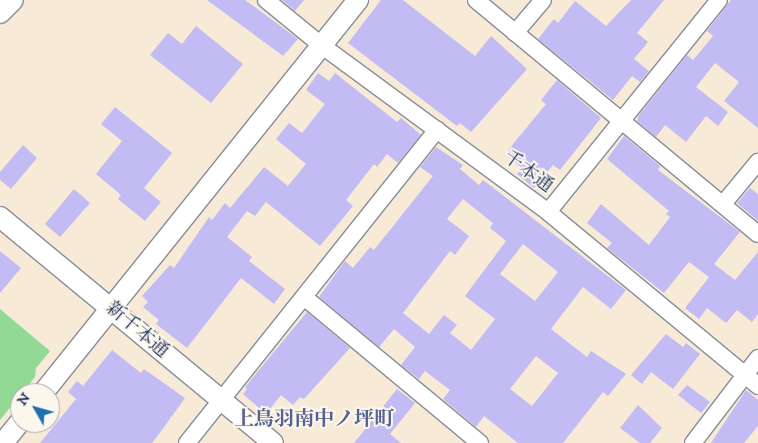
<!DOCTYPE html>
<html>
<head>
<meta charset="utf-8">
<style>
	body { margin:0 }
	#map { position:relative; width:758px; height:443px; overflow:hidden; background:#f7ebd7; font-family:"IM FELL DW Pica","Noto Serif JP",serif }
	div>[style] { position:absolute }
	.green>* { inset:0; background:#91d994 }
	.building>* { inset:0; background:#c3bbf3 }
	.roads { filter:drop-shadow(1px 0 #898d9a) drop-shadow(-1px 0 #898d9a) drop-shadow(0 1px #898d9a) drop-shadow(0 -1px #898d9a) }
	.minor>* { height:16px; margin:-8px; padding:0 8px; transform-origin:8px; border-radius:8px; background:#fff }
	.tertiary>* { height:20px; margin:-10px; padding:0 10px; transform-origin:10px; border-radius:10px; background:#fff }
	span { translate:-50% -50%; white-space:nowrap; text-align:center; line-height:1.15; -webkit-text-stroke:4px #fbf7ec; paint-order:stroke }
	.street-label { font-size:19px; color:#1b2f5e }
	.neighbourhood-label { font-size:20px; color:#566092; font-weight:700 }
	.north { position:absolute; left:10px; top:383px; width:50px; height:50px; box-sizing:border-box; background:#fbf7ec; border:1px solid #a1a7b3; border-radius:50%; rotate:308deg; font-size:14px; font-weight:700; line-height:20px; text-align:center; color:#1b2f5e }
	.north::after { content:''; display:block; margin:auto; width:18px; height:22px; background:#1f6fb2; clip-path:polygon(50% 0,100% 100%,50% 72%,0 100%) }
</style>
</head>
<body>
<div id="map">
	<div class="green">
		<div style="clip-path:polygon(0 309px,50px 351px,36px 368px,35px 377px,0 420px)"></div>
	</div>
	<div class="building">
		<div style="clip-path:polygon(207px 0,245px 0,298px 39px,283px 56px)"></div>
		<div style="clip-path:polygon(282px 0,304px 0,295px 11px)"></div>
		<div style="clip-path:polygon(381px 0,403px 0,475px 56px,491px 36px,527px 69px,471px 132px,460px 123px,457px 126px,348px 43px)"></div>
		<div style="clip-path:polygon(631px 0,664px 0,637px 33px,648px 42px,634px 59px,649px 71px,640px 82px,632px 76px,613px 100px,538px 39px,554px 19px,558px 23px,575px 1px,606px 26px)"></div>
		<div style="clip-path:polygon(731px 0,758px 0,758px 128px,724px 101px,739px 82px,715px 63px,696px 87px,728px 112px,718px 126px,706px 116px,686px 142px,665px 125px,656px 137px,637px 121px,639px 115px,687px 55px,693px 60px,713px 36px,707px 31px)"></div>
		<div style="clip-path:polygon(196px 26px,243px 64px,211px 103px,150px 55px,168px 33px,182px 44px)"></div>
		<div style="clip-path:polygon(318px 73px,329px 81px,335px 73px,397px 122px,401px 118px,421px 135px,398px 163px,387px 154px,377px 167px,374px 164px,346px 200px,353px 206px,320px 246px,266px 202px,255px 216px,247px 211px,227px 237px,252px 257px,249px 261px,285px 289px,274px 304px,241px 278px,187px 348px,156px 324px,159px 320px,143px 307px,148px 302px,142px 296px,170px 265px,174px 268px,209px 217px,212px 220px,225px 203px,230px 208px,264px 167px,288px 186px,306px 164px,276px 139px,289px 123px,302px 133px,325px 104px,306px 90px)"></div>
		<div style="clip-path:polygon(557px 80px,601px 118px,560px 170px,553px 165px,534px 188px,517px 174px,522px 168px,505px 154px,546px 104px,541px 100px)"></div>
		<div style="clip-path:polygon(115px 107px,172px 153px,144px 188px,161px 202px,145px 221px,118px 199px,121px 195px,96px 174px,122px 141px,101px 124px)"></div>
		<div style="clip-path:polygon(624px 136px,660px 166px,658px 170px,740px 232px,714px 264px,735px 280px,758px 252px,758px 314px,752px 322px,737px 310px,726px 323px,707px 308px,699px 319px,685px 308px,709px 277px,689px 262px,664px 293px,607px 248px,612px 243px,587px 223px,601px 204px,649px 245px,670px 217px,666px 214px,669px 211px,607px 159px)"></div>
		<div style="clip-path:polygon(23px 145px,37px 158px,11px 189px,0 180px,0 172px)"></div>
		<div style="clip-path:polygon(evenodd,436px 147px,463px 165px,460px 169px,479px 185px,483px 180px,626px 290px,611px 309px,583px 287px,551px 329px,587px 357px,591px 351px,626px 374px,608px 396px,603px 392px,563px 443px,518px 443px,484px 416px,476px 427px,443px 399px,450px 390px,425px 371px,419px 379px,401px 365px,415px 347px,394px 329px,379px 347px,319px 297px,345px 261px,353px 268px,370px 247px,374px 250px,433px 176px,420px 167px,436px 147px,463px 199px,493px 223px,490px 228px,506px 241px,465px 296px,495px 319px,471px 350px,450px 333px,457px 325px,444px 315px,429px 334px,403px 313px,450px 251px,455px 255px,469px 236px,447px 219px,463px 199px,436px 147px,523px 244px,558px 272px,535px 301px,500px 274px,523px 244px,436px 147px,536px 356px,558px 373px,532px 406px,510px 389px,536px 356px)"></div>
		<div style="clip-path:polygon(750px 188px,758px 194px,758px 221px,737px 203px)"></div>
		<div style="clip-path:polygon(74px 189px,90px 203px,60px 237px,45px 224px)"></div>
		<div style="clip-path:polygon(0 251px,21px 268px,0 293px)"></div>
		<div style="clip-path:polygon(307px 312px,350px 348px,304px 399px,300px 397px,293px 405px,281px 395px,266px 414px,243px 394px,247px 389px,245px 387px)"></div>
		<div style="clip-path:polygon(666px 334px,683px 347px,686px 343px,700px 354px,673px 389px,651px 372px,642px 384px,631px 375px)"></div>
		<div style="clip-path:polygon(112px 350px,141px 373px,144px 369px,185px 398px,159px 434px,152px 443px,40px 443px,76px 399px,68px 392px,77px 381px,83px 386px)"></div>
		<div style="clip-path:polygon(687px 385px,710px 402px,701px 413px,678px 395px)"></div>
		<div style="clip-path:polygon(397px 389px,415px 403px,390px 434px,401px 443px,354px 443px)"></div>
		<div style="clip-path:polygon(746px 390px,758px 400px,758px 426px,744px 443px,711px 443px)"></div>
		<div style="clip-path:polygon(638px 405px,662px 428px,650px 443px,640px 443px,620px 428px)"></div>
	</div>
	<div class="roads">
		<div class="minor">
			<div style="left:266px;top:0;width:71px;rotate:39.3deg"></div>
			<div style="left:321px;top:45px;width:282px;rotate:36.3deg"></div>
			<div style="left:548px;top:212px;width:273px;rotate:39.6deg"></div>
			<div style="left:476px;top:0;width:366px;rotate:39.7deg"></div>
			<div style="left:515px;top:33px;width:43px;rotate:-49.7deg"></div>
			<div style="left:723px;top:204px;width:55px;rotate:-50.2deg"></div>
			<div style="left:548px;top:212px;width:272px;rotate:-51.1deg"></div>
			<div style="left:304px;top:297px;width:229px;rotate:39.7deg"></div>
			<div style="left:187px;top:443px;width:401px;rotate:-51.4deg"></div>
			<div style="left:693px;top:443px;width:107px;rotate:-52.6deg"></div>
		</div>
		<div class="tertiary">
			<div style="left:0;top:13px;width:18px;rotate:-45deg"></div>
			<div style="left:0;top:217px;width:354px;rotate:39.6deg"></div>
			<div style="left:43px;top:393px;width:504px;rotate:-51.29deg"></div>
			<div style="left:3px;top:443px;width:27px;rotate:-51deg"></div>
		</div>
	</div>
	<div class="street-label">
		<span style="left:528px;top:172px;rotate:36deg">千本通</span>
		<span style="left:137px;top:330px;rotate:40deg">新千本通</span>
	</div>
	<div class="neighbourhood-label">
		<span style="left:314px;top:419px">上鳥羽南中ノ坪町</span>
	</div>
	<div class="north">N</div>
</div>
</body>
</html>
